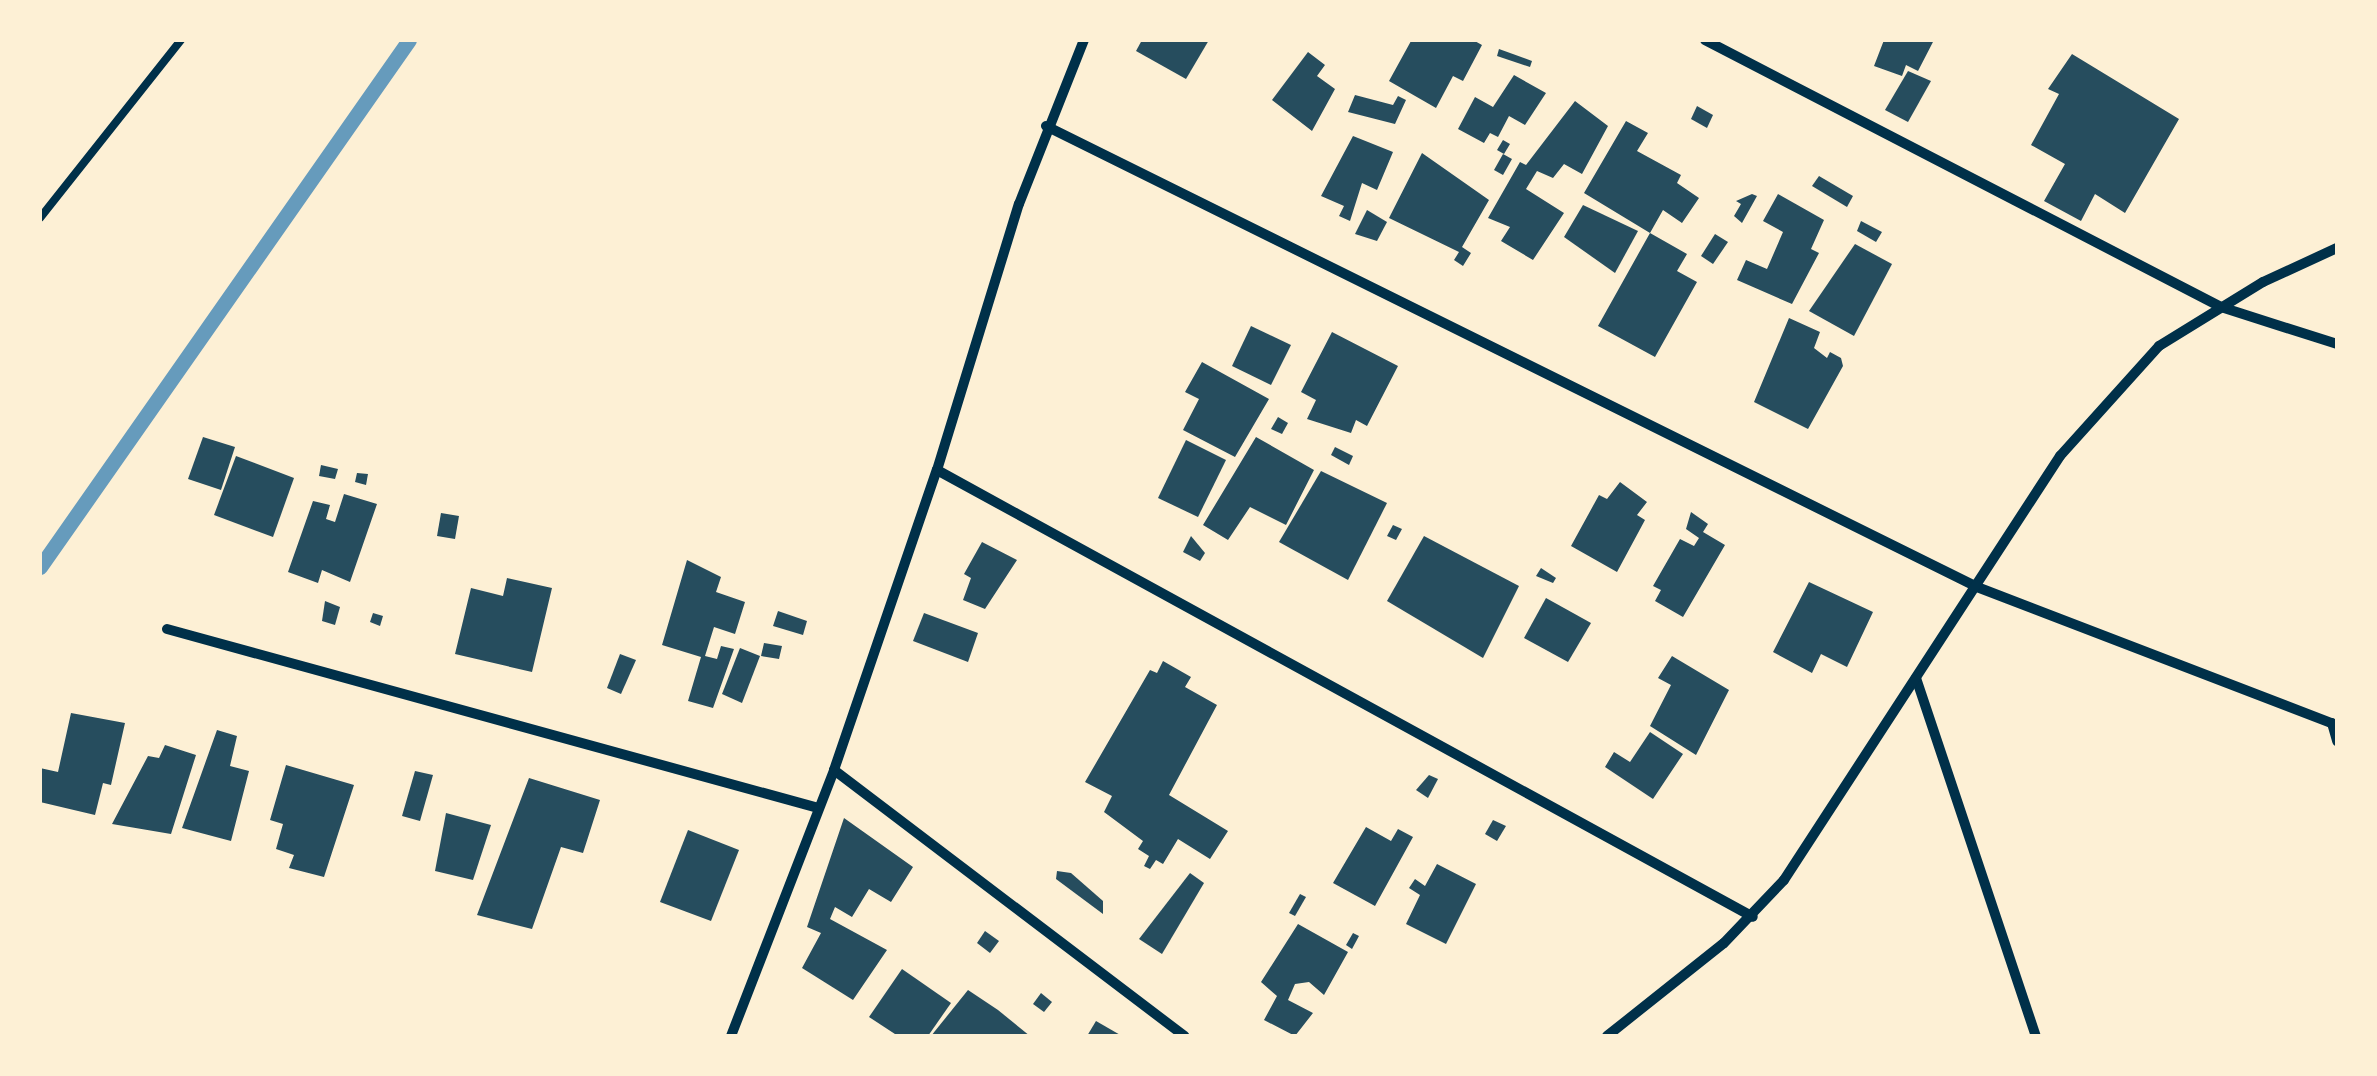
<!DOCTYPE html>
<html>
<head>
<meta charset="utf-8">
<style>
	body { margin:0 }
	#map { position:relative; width:2377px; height:1076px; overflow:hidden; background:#fdf0d5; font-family:Lora,serif }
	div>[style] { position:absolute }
	.stream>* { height:15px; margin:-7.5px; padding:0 7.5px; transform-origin:7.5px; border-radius:7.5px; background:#669bbc }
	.building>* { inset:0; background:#264d5e }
	.service>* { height:8px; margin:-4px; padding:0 4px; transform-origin:4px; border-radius:4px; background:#003049 }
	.minor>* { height:10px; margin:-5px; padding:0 5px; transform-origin:5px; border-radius:5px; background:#003049 }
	span { translate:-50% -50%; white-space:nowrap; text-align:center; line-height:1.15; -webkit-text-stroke:10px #fdf0d5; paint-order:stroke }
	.frame { position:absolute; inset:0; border:42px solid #fdf0d5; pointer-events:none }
</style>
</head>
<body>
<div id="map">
	<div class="stream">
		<div style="left:40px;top:567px;width:643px;rotate:-55deg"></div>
	</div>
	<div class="building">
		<div style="clip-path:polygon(1142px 40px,1209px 40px,1186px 79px,1136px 51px)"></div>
		<div style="clip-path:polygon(1473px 40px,1482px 45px,1463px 81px,1453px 76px,1436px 108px,1389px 81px,1411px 41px)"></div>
		<div style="clip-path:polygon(1884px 40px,1934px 40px,1918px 71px,1906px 65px,1902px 76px,1874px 66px)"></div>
		<div style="clip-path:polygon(1499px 49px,1532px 61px,1530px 67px,1497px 56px)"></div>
		<div style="clip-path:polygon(1308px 52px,1325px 65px,1317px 76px,1335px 89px,1312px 131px,1272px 100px)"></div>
		<div style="clip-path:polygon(2072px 54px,2179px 119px,2125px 213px,2095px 194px,2081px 221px,2044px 201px,2065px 164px,2031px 145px,2059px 94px,2048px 89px)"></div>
		<div style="clip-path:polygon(1908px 71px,1931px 81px,1908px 122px,1885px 110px)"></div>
		<div style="clip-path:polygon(1514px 75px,1546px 93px,1525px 125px,1509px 116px,1498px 137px,1490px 133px,1484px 143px,1458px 129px,1475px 97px,1493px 107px)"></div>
		<div style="clip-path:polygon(1355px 95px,1393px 105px,1398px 96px,1406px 100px,1395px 124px,1348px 112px)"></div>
		<div style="clip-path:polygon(1575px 101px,1608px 126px,1582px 174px,1564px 164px,1553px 178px,1537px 171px,1526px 189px,1564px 213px,1533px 260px,1501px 241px,1510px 227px,1488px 218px,1520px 162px,1526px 165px)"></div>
		<div style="clip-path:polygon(1697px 106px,1713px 115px,1707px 128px,1691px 119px)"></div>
		<div style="clip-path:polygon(1626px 121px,1648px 133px,1637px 151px,1681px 175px,1677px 183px,1699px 198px,1682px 223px,1663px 210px,1650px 233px,1687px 254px,1677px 271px,1697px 282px,1655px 357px,1598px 326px,1650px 233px,1584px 193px)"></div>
		<div style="clip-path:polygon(1353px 136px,1393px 152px,1377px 190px,1362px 183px,1350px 221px,1339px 216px,1344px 206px,1321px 196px)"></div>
		<div style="clip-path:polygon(1503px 140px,1510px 144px,1504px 154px,1497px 150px)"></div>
		<div style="clip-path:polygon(1422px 153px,1489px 200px,1462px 247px,1471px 253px,1463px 266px,1454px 260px,1459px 252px,1389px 218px)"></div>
		<div style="clip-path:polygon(1503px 154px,1512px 159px,1503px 175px,1494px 170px)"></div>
		<div style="clip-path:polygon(1819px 176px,1853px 196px,1847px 207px,1812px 186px)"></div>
		<div style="clip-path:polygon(1752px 194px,1757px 196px,1742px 223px,1734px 216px,1741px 204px,1736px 201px)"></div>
		<div style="clip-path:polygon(1778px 194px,1824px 220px,1811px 249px,1819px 253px,1792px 304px,1737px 280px,1746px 260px,1767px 269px,1783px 232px,1763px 221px)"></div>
		<div style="clip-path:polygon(1583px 205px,1638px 231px,1615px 273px,1564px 237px)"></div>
		<div style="clip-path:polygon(1367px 210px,1387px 222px,1377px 241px,1355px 234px)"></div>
		<div style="clip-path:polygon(1861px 221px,1882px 232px,1876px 242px,1857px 231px)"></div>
		<div style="clip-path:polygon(1715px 234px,1728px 242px,1713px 264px,1701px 256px)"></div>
		<div style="clip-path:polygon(1855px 244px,1892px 264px,1854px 336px,1809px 311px)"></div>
		<div style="clip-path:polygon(1789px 318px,1820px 332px,1814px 348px,1827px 358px,1830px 352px,1841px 358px,1843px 366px,1808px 429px,1754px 402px)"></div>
		<div style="clip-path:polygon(1251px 326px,1291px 345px,1271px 385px,1232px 366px)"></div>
		<div style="clip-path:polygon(1332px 332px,1398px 366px,1367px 426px,1356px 420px,1351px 433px,1307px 419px,1316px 400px,1301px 392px)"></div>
		<div style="clip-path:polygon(1202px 362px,1269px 399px,1235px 457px,1183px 430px,1199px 399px,1185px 392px)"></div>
		<div style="clip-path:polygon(1278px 417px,1288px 423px,1282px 434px,1271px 429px)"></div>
		<div style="clip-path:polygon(203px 437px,235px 447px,221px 490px,188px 479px)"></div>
		<div style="clip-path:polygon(1256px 437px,1314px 470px,1286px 525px,1250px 507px,1228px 540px,1203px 525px)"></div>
		<div style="clip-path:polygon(1186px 440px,1226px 460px,1198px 517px,1158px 498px)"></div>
		<div style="clip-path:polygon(1335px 447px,1353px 456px,1349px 465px,1331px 455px)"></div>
		<div style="clip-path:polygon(236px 456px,294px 478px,273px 537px,214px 515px)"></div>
		<div style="clip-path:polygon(321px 465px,338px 469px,335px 479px,319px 476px)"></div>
		<div style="clip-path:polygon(1321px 471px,1387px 503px,1348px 580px,1279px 542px)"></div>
		<div style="clip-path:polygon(357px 473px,368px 474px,366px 485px,355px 482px)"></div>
		<div style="clip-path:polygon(1620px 482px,1647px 502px,1637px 515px,1645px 520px,1617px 572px,1571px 546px,1599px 495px,1607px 499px)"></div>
		<div style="clip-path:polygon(344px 494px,377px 504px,350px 582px,322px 570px,318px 583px,288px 572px,313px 501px,330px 505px,326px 519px,335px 522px)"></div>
		<div style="clip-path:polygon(1691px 512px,1708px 524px,1703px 532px,1725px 545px,1683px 617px,1655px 601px,1661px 590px,1653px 586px,1680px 539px,1694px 546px,1699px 538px,1686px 529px)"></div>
		<div style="clip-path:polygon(441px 513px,459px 516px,455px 539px,437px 536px)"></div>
		<div style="clip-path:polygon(1393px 525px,1402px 529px,1396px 540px,1387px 536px)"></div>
		<div style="clip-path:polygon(1191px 536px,1205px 553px,1200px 561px,1183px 552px)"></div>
		<div style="clip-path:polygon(1424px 536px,1519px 586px,1483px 658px,1387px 601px)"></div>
		<div style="clip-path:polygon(982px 542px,1017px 560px,985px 609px,963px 600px,971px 578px,964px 574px)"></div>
		<div style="clip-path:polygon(687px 560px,721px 577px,716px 592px,745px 602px,735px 634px,714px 627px,705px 656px,717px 659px,721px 646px,734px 649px,713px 708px,688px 701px,701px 657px,662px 645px)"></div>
		<div style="clip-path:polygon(1541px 568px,1556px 578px,1553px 583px,1536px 576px)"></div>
		<div style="clip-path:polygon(507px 578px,552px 588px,532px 672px,455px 654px,471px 588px,503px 596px)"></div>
		<div style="clip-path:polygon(1809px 582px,1873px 612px,1847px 667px,1821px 654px,1812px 673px,1773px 652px)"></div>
		<div style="clip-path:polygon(1546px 598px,1591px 623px,1568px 662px,1524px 638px)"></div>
		<div style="clip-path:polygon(325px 601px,340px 607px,335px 625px,322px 621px)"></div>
		<div style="clip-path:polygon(778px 611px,807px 621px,803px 635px,773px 626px)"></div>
		<div style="clip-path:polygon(373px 613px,383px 616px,380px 626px,370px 622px)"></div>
		<div style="clip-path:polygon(924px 613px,978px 633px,968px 662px,913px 641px)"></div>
		<div style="clip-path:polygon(764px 643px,782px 646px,779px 659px,761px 656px)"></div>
		<div style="clip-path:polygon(740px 648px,760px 656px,742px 703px,722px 694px)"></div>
		<div style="clip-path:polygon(620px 654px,636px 660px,621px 694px,607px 688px)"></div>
		<div style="clip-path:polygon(1672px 656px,1729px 690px,1696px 755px,1650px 726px,1671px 685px,1658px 678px)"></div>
		<div style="clip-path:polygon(1163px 661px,1191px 677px,1185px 687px,1217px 705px,1169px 795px,1228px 831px,1210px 859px,1178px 839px,1163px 864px,1156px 860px,1150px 869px,1144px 866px,1149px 856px,1138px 849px,1143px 841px,1104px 812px,1112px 796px,1085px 782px,1150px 670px,1157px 673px)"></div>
		<div style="clip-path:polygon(71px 713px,125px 723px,111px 785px,103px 783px,95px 815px,40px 802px,40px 768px,58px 772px)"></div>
		<div style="clip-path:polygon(217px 730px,237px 736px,230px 766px,249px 771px,231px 841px,182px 828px)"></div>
		<div style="clip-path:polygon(1650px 732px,1683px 754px,1653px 799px,1605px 767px,1614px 752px,1630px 762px)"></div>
		<div style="clip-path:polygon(165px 745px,196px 755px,171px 834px,112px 824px,148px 756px,159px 758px)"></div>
		<div style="clip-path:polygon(286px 765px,354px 785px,324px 877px,289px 868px,294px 855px,276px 849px,283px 824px,270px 820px)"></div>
		<div style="clip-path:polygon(415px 771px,433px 775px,420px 821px,402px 816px)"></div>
		<div style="clip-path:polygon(1429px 775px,1438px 779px,1428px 798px,1416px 790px)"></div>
		<div style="clip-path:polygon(529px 778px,600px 800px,583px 853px,561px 847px,532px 929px,477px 915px)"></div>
		<div style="clip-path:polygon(446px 813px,491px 825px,473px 880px,435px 871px)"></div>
		<div style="clip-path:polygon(844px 818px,913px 867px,891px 902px,869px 889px,852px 917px,835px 907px,830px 919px,887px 950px,853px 1000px,802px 968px,821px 933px,807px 927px)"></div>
		<div style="clip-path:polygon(1493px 820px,1506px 826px,1497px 841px,1485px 834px)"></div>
		<div style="clip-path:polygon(1366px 827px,1391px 841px,1398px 829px,1413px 837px,1375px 906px,1333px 883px)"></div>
		<div style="clip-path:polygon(688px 830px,739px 850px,711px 921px,660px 902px)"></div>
		<div style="clip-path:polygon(1437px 864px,1476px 884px,1446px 944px,1406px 924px,1420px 895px,1409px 888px,1415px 879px,1425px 886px)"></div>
		<div style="clip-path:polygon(1057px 871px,1071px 873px,1103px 901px,1103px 914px,1056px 879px)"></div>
		<div style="clip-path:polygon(1190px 873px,1204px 883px,1162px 954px,1139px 939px)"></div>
		<div style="clip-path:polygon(1300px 894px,1306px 897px,1295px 916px,1289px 913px)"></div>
		<div style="clip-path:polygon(1298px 924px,1348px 952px,1324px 995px,1309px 982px,1295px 984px,1288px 1000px,1313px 1013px,1295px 1036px,1264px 1020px,1277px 996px,1261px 982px)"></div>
		<div style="clip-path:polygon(985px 931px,999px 941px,990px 953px,977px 943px)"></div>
		<div style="clip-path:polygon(1353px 933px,1359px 936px,1352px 949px,1346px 945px)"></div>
		<div style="clip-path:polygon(902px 969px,951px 1003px,928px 1036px,898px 1036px,869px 1017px)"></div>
		<div style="clip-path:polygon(968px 990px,998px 1010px,1030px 1036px,931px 1036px)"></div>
		<div style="clip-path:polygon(1041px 993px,1052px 1002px,1044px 1012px,1033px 1004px)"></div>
		<div style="clip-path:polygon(1096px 1021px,1122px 1036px,1087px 1036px)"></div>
	</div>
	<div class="service">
		<div style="left:40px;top:218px;width:227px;rotate:-51.6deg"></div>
	</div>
	<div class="minor">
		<div style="left:1705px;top:40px;width:581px;rotate:27.36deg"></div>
		<div style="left:2221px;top:307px;width:122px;rotate:17.7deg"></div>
		<div style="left:1046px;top:126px;width:1039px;rotate:26.34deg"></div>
		<div style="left:1977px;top:587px;width:386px;rotate:21deg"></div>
		<div style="left:937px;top:470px;width:930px;rotate:28.71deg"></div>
		<div style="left:167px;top:629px;width:675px;rotate:15.37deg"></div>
		<div style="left:1916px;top:678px;width:378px;rotate:71.5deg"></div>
		<div style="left:2332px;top:723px;width:19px;rotate:74deg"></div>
		<div style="left:834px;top:770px;width:440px;rotate:37.2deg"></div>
		<div style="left:731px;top:1036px;width:285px;rotate:-68.8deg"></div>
		<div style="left:834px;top:770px;width:317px;rotate:-71.1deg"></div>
		<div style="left:937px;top:470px;width:278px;rotate:-72.9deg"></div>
		<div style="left:1019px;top:204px;width:176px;rotate:-68.4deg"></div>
		<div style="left:1607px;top:1036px;width:149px;rotate:-38.5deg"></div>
		<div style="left:1724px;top:943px;width:87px;rotate:-46.4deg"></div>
		<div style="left:1784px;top:880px;width:506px;rotate:-56.94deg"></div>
		<div style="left:2060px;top:456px;width:148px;rotate:-48deg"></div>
		<div style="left:2159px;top:346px;width:122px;rotate:-31.6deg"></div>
		<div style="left:2263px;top:282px;width:81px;rotate:-24.7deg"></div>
	</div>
	<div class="frame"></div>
</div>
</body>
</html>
